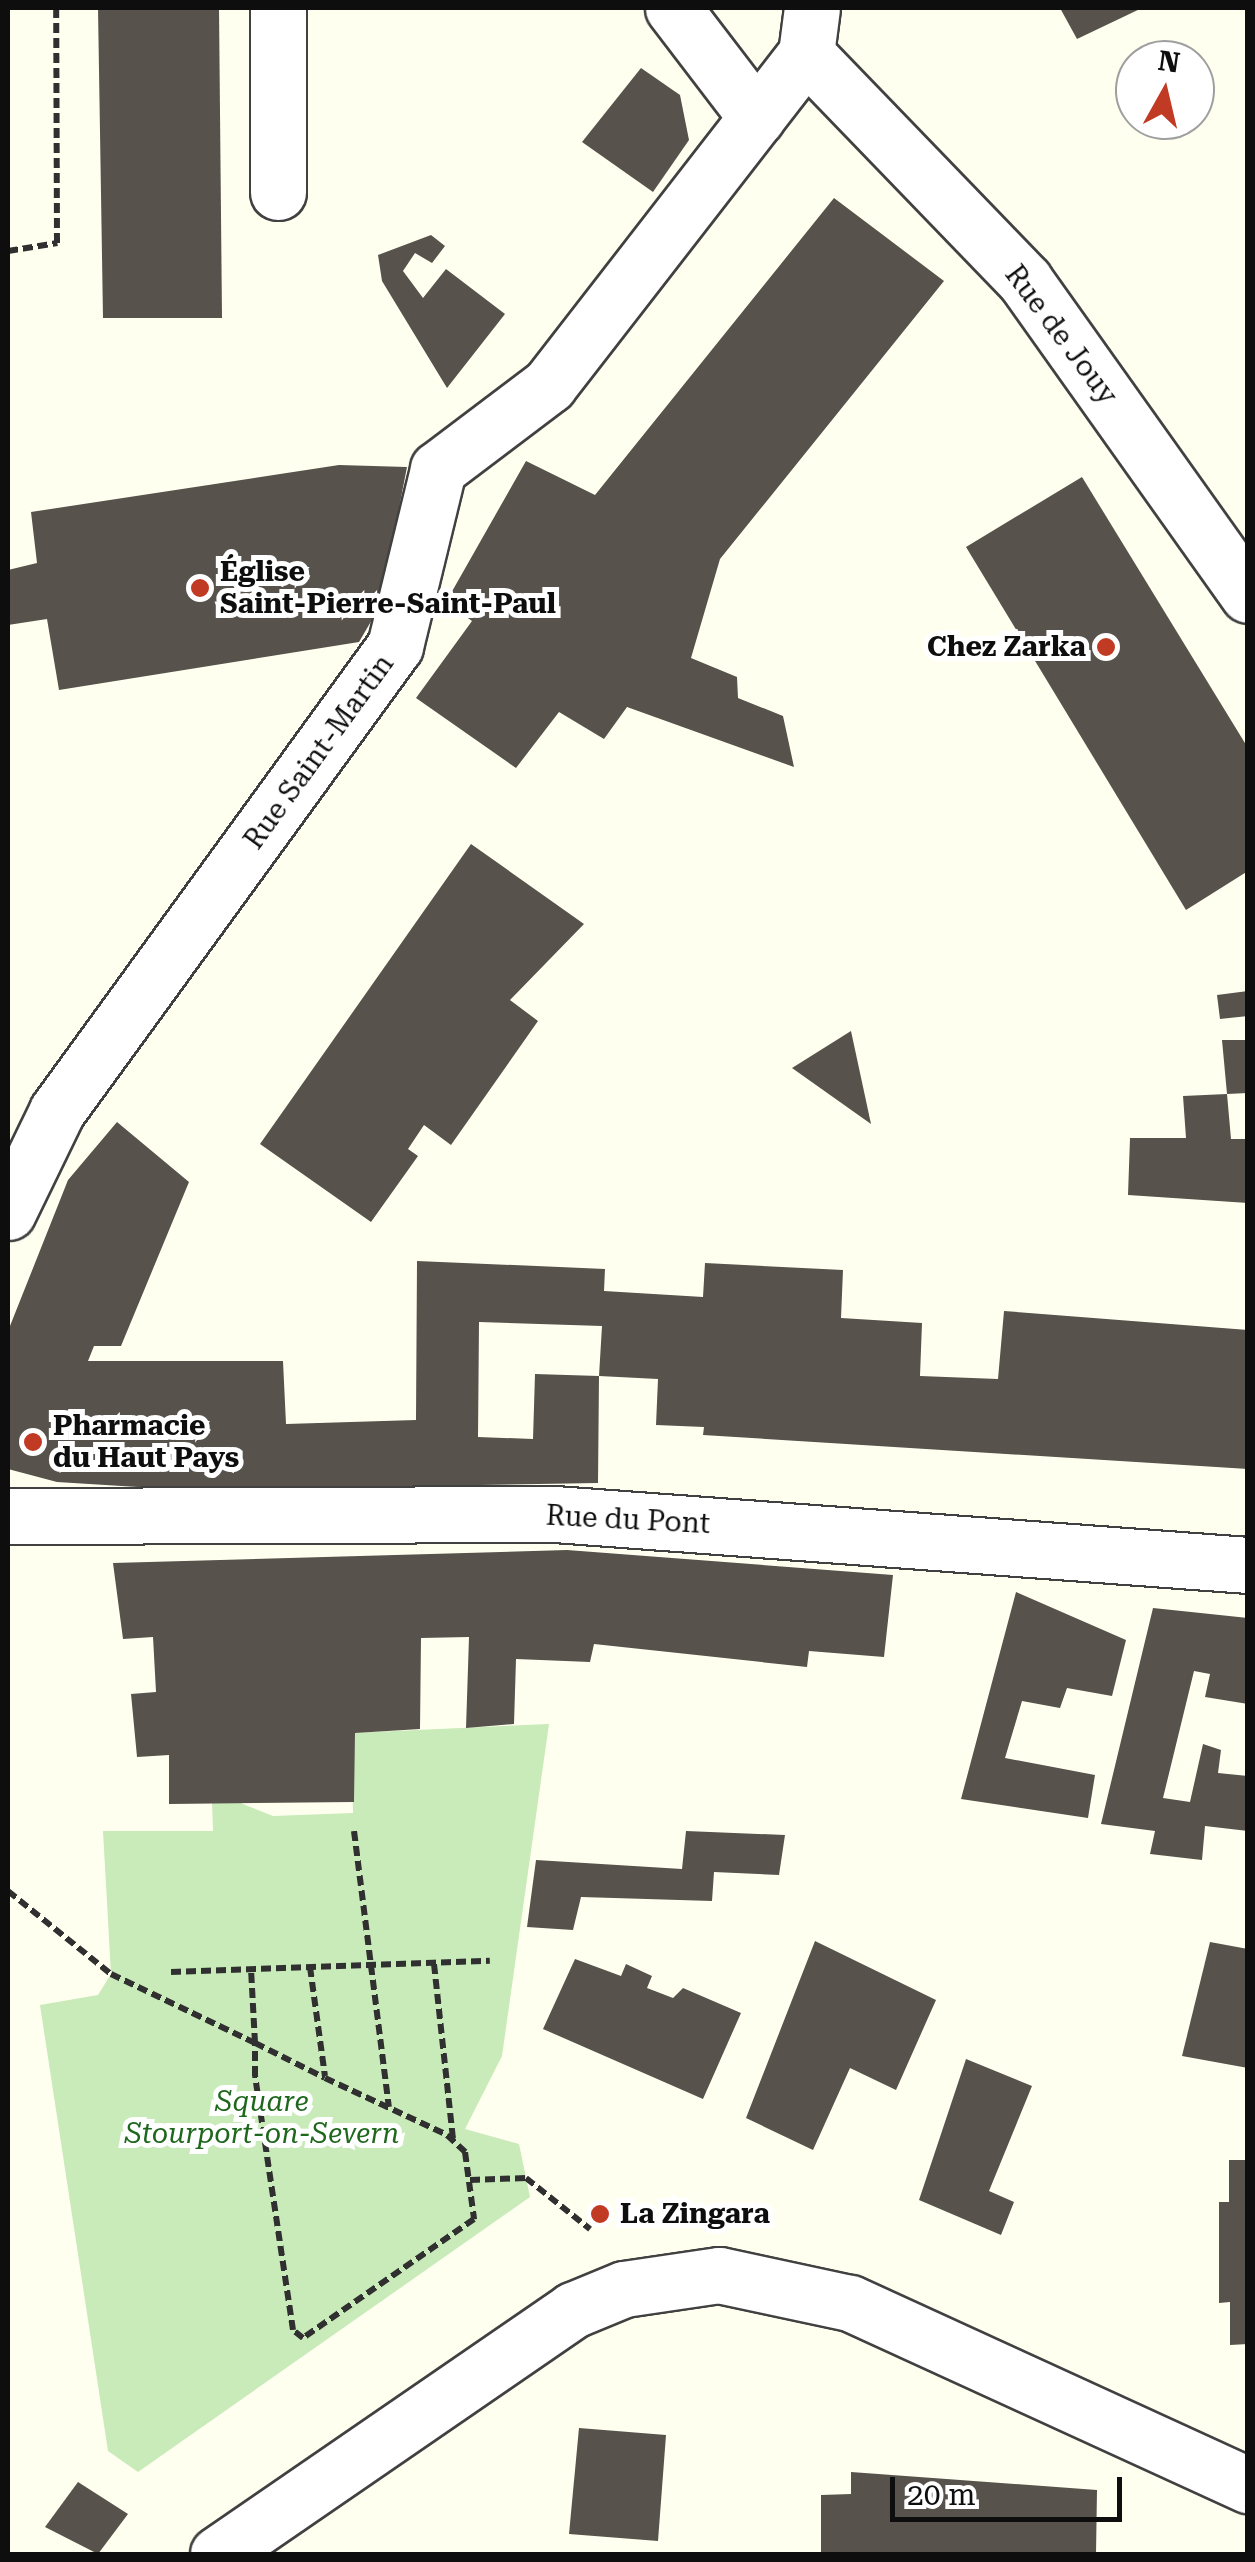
<!DOCTYPE html>
<html>
<head>
<meta charset="utf-8">
<style>
	body { margin:0 }
	#map { position:relative; width:1255px; height:2562px; overflow:hidden; background:#fffff0; font-family:"Roboto Serif",serif }
	div>[style] { position:absolute }
	.green>* { inset:0; background:#c9eab9 }
	.building>* { inset:0; background:#57524b }
	.path>* { height:6px; margin-top:-3px; transform-origin:0; background:repeating-linear-gradient(90deg,#303030 0 10px,transparent 0 15px) }
	.roads { filter:drop-shadow(2px 0 #414141) drop-shadow(-2px 0 #414141) drop-shadow(0 2px #414141) drop-shadow(0 -2px #414141) }
	.minor>* { height:55px; margin:-27.5px; padding:0 27.5px; transform-origin:27.5px; border-radius:27.5px; background:#fff }
	.dots>* { width:28px; height:28px; translate:-50% -50%; box-sizing:border-box; border:5px solid #fff; border-radius:50% }
	span { translate:-50% -50%; white-space:nowrap; text-align:center; line-height:1.15; -webkit-text-stroke:10px #fff; paint-order:stroke }
	.street-label { font-size:28px; color:#0e0e0e }
	.poi-label { font-size:28px; color:#0e0e0e; font-weight:700 }
	.left { translate:0 -50%; text-align:left }
	.right { translate:-100% -50%; text-align:right }
	.park-label { font-size:28px; color:#1e671d; font-style:italic }
	.frame { position:absolute; inset:0; border:10px solid #0e0e0e; pointer-events:none }
	.north { position:absolute; left:1115px; top:40px; width:100px; height:100px; box-sizing:border-box; background:#fff; border:2px solid #9f9f9f; border-radius:50%; rotate:8deg; font-size:28px; font-weight:700; line-height:40px; text-align:center; color:#0e0e0e }
	.north::after { content:''; display:block; margin:auto; width:35px; height:45px; background:#c13b24; clip-path:polygon(50% 0,100% 100%,50% 72%,0 100%) }
	.scale { position:absolute; left:890px; top:2477px; width:232px; height:45px; box-sizing:border-box; border:5px solid #0e0e0e; border-top:0; padding-left:12px; font-size:30px; line-height:35px; white-space:nowrap; color:#0e0e0e; -webkit-text-stroke:8px #fff; paint-order:stroke }
</style>
</head>
<body>
<div id="map">
	<div class="green">
		<div style="clip-path:polygon(549px 1724px,502px 2056px,465px 2129px,519px 2144px,530px 2197px,138px 2472px,108px 2451px,40px 2005px,98px 1995px,111px 1974px,103px 1831px,213px 1831px,212px 1802px,233px 1800px,273px 1816px,353px 1813px,351px 1733px)"></div>
	</div>
	<div class="building">
		<div style="clip-path:polygon(98px 8px,219px 8px,222px 318px,103px 318px)"></div>
		<div style="clip-path:polygon(1060px 8px,1142px 8px,1077px 39px)"></div>
		<div style="clip-path:polygon(641px 68px,680px 95px,689px 140px,653px 192px,582px 142px)"></div>
		<div style="clip-path:polygon(834px 198px,944px 281px,720px 559px,691px 658px,737px 677px,738px 698px,783px 716px,794px 767px,627px 707px,604px 739px,559px 712px,516px 768px,416px 698px,472px 621px,446px 602px,526px 461px,595px 495px)"></div>
		<div style="clip-path:polygon(431px 235px,445px 246px,432px 263px,415px 253px,403px 271px,423px 298px,446px 269px,505px 314px,447px 388px,382px 281px,378px 255px)"></div>
		<div style="clip-path:polygon(339px 465px,407px 467px,380px 606px,359px 642px,59px 690px,47px 619px,8px 625px,8px 570px,37px 563px,31px 512px)"></div>
		<div style="clip-path:polygon(1082px 477px,1248px 748px,1248px 871px,1186px 910px,966px 547px)"></div>
		<div style="clip-path:polygon(471px 844px,584px 924px,510px 1000px,538px 1021px,451px 1145px,424px 1125px,408px 1149px,418px 1156px,371px 1222px,260px 1144px)"></div>
		<div style="clip-path:polygon(1248px 991px,1248px 1016px,1220px 1019px,1217px 995px)"></div>
		<div style="clip-path:polygon(851px 1031px,871px 1124px,792px 1068px)"></div>
		<div style="clip-path:polygon(1222px 1040px,1248px 1040px,1248px 1093px,1227px 1094px)"></div>
		<div style="clip-path:polygon(1227px 1094px,1231px 1139px,1248px 1139px,1248px 1203px,1128px 1195px,1130px 1138px,1186px 1138px,1183px 1096px)"></div>
		<div style="clip-path:polygon(117px 1122px,189px 1182px,121px 1346px,94px 1346px,88px 1361px,283px 1361px,286px 1424px,416px 1420px,417px 1261px,605px 1269px,604px 1291px,703px 1297px,705px 1263px,843px 1270px,841px 1318px,922px 1323px,920px 1376px,998px 1379px,1004px 1311px,1248px 1330px,1248px 1469px,703px 1435px,704px 1427px,656px 1425px,658px 1379px,599px 1376px,602px 1326px,479px 1322px,478px 1437px,533px 1439px,535px 1374px,599px 1376px,598px 1483px,186px 1490px,57px 1482px,8px 1469px,8px 1331px,68px 1180px)"></div>
		<div style="clip-path:polygon(567px 1550px,893px 1575px,884px 1657px,809px 1651px,807px 1667px,594px 1644px,590px 1662px,516px 1659px,514px 1724px,466px 1728px,469px 1637px,421px 1638px,420px 1729px,355px 1733px,354px 1802px,169px 1804px,169px 1755px,137px 1757px,131px 1694px,156px 1692px,153px 1637px,123px 1639px,113px 1563px)"></div>
		<div style="clip-path:polygon(1016px 1592px,1126px 1640px,1112px 1696px,1067px 1688px,1060px 1708px,1022px 1701px,1005px 1758px,1095px 1775px,1088px 1818px,961px 1799px)"></div>
		<div style="clip-path:polygon(1153px 1608px,1248px 1618px,1248px 1704px,1205px 1697px,1210px 1674px,1194px 1671px,1163px 1798px,1190px 1802px,1203px 1744px,1221px 1750px,1218px 1773px,1248px 1776px,1248px 1831px,1205px 1826px,1202px 1860px,1150px 1854px,1155px 1831px,1101px 1824px)"></div>
		<div style="clip-path:polygon(686px 1831px,785px 1835px,779px 1875px,714px 1872px,712px 1901px,581px 1897px,573px 1930px,527px 1927px,536px 1860px,682px 1869px)"></div>
		<div style="clip-path:polygon(815px 1941px,936px 2000px,896px 2090px,850px 2068px,813px 2150px,746px 2118px)"></div>
		<div style="clip-path:polygon(1210px 1942px,1248px 1949px,1248px 2068px,1182px 2056px)"></div>
		<div style="clip-path:polygon(575px 1959px,621px 1976px,626px 1964px,652px 1976px,647px 1988px,673px 1998px,683px 1988px,741px 2013px,703px 2099px,543px 2029px)"></div>
		<div style="clip-path:polygon(966px 2059px,1032px 2086px,989px 2191px,1014px 2202px,1001px 2235px,919px 2200px)"></div>
		<div style="clip-path:polygon(1229px 2160px,1248px 2160px,1248px 2344px,1230px 2345px,1230px 2302px,1219px 2303px,1219px 2202px,1229px 2202px)"></div>
		<div style="clip-path:polygon(579px 2428px,666px 2435px,658px 2541px,569px 2534px)"></div>
		<div style="clip-path:polygon(851px 2472px,1097px 2490px,1096px 2554px,821px 2554px,821px 2495px,851px 2494px)"></div>
		<div style="clip-path:polygon(78px 2482px,128px 2514px,98px 2554px,45px 2527px)"></div>
	</div>
	<div class="path">
		<div style="left:8px;top:251px;width:50px;rotate:-9.3deg"></div>
		<div style="left:57px;top:243px;width:235px;rotate:-90.2deg"></div>
		<div style="left:354px;top:1831px;width:278px;rotate:82.8deg"></div>
		<div style="left:8px;top:1891px;width:132px;rotate:38.9deg"></div>
		<div style="left:111px;top:1974px;width:160px;rotate:25.6deg"></div>
		<div style="left:255px;top:2043px;width:78px;rotate:26.6deg"></div>
		<div style="left:325px;top:2078px;width:135px;rotate:25deg"></div>
		<div style="left:447px;top:2135px;width:25px;rotate:43deg"></div>
		<div style="left:465px;top:2152px;width:68px;rotate:82.3deg"></div>
		<div style="left:474px;top:2219px;width:208px;rotate:145.2deg"></div>
		<div style="left:303px;top:2338px;width:13px;rotate:-141deg"></div>
		<div style="left:293px;top:2330px;width:257px;rotate:-98.5deg"></div>
		<div style="left:255px;top:2076px;width:33px;rotate:-90deg"></div>
		<div style="left:255px;top:2043px;width:74px;rotate:-93.1deg"></div>
		<div style="left:434px;top:1964px;width:177px;rotate:83.8deg"></div>
		<div style="left:310px;top:1967px;width:110px;rotate:82.2deg"></div>
		<div style="left:171px;top:1972px;width:319px;rotate:-2deg"></div>
		<div style="left:470px;top:2180px;width:56px;rotate:-2deg"></div>
		<div style="left:526px;top:2178px;width:82px;rotate:38.6deg"></div>
	</div>
	<div class="roads">
		<div class="minor">
			<div style="left:673px;top:8px;width:138px;rotate:52.6deg"></div>
			<div style="left:806px;top:54px;width:315px;rotate:46deg"></div>
			<div style="left:1025px;top:281px;width:385px;rotate:54.6deg"></div>
			<div style="left:278px;top:192px;width:184px;rotate:-90deg"></div>
			<div style="left:8px;top:1212px;width:112px;rotate:-64.1deg"></div>
			<div style="left:57px;top:1111px;width:575px;rotate:-53.99deg"></div>
			<div style="left:395px;top:646px;width:182px;rotate:-76.3deg"></div>
			<div style="left:438px;top:469px;width:139px;rotate:-37.1deg"></div>
			<div style="left:549px;top:385px;width:419px;rotate:-52.2deg"></div>
			<div style="left:806px;top:54px;width:46px;rotate:-82.6deg"></div>
			<div style="left:8px;top:1516px;width:547px;rotate:-0.21deg"></div>
			<div style="left:555px;top:1514px;width:695px;rotate:4.21deg"></div>
			<div style="left:218px;top:2554px;width:431px;rotate:-34.5deg"></div>
			<div style="left:573px;top:2310px;width:55px;rotate:-22.4deg"></div>
			<div style="left:624px;top:2289px;width:96px;rotate:-8.4deg"></div>
			<div style="left:719px;top:2275px;width:134px;rotate:12.1deg"></div>
			<div style="left:850px;top:2303px;width:438px;rotate:24.6deg"></div>
		</div>
	</div>
	<div class="dots">
		<div style="left:200px;top:588px;background:#c13b24"></div>
		<div style="left:1106px;top:647px;background:#c13b24"></div>
		<div style="left:33px;top:1442px;background:#c13b24"></div>
		<div style="left:600px;top:2214px;background:#c13b24"></div>
	</div>
	<div class="street-label">
		<span style="left:1061px;top:335px;rotate:53deg">Rue de Jouy</span>
		<span style="left:319px;top:752px;rotate:-54deg">Rue Saint-Martin</span>
		<span style="left:628px;top:1520px;rotate:3deg">Rue du Pont</span>
	</div>
	<div class="poi-label">
		<span class="left" style="left:220px;top:588px">Église<br>Saint-Pierre-Saint-Paul</span>
		<span class="right" style="left:1086px;top:647px">Chez Zarka</span>
		<span class="left" style="left:53px;top:1442px">Pharmacie<br>du Haut Pays</span>
		<span class="left" style="left:620px;top:2214px">La Zingara</span>
	</div>
	<div class="park-label">
		<span style="left:262px;top:2118px">Square<br>Stourport-on-Severn</span>
	</div>
	<div class="frame"></div>
	<div class="north">N</div>
	<div class="scale">20 m</div>
</div>
</body>
</html>
